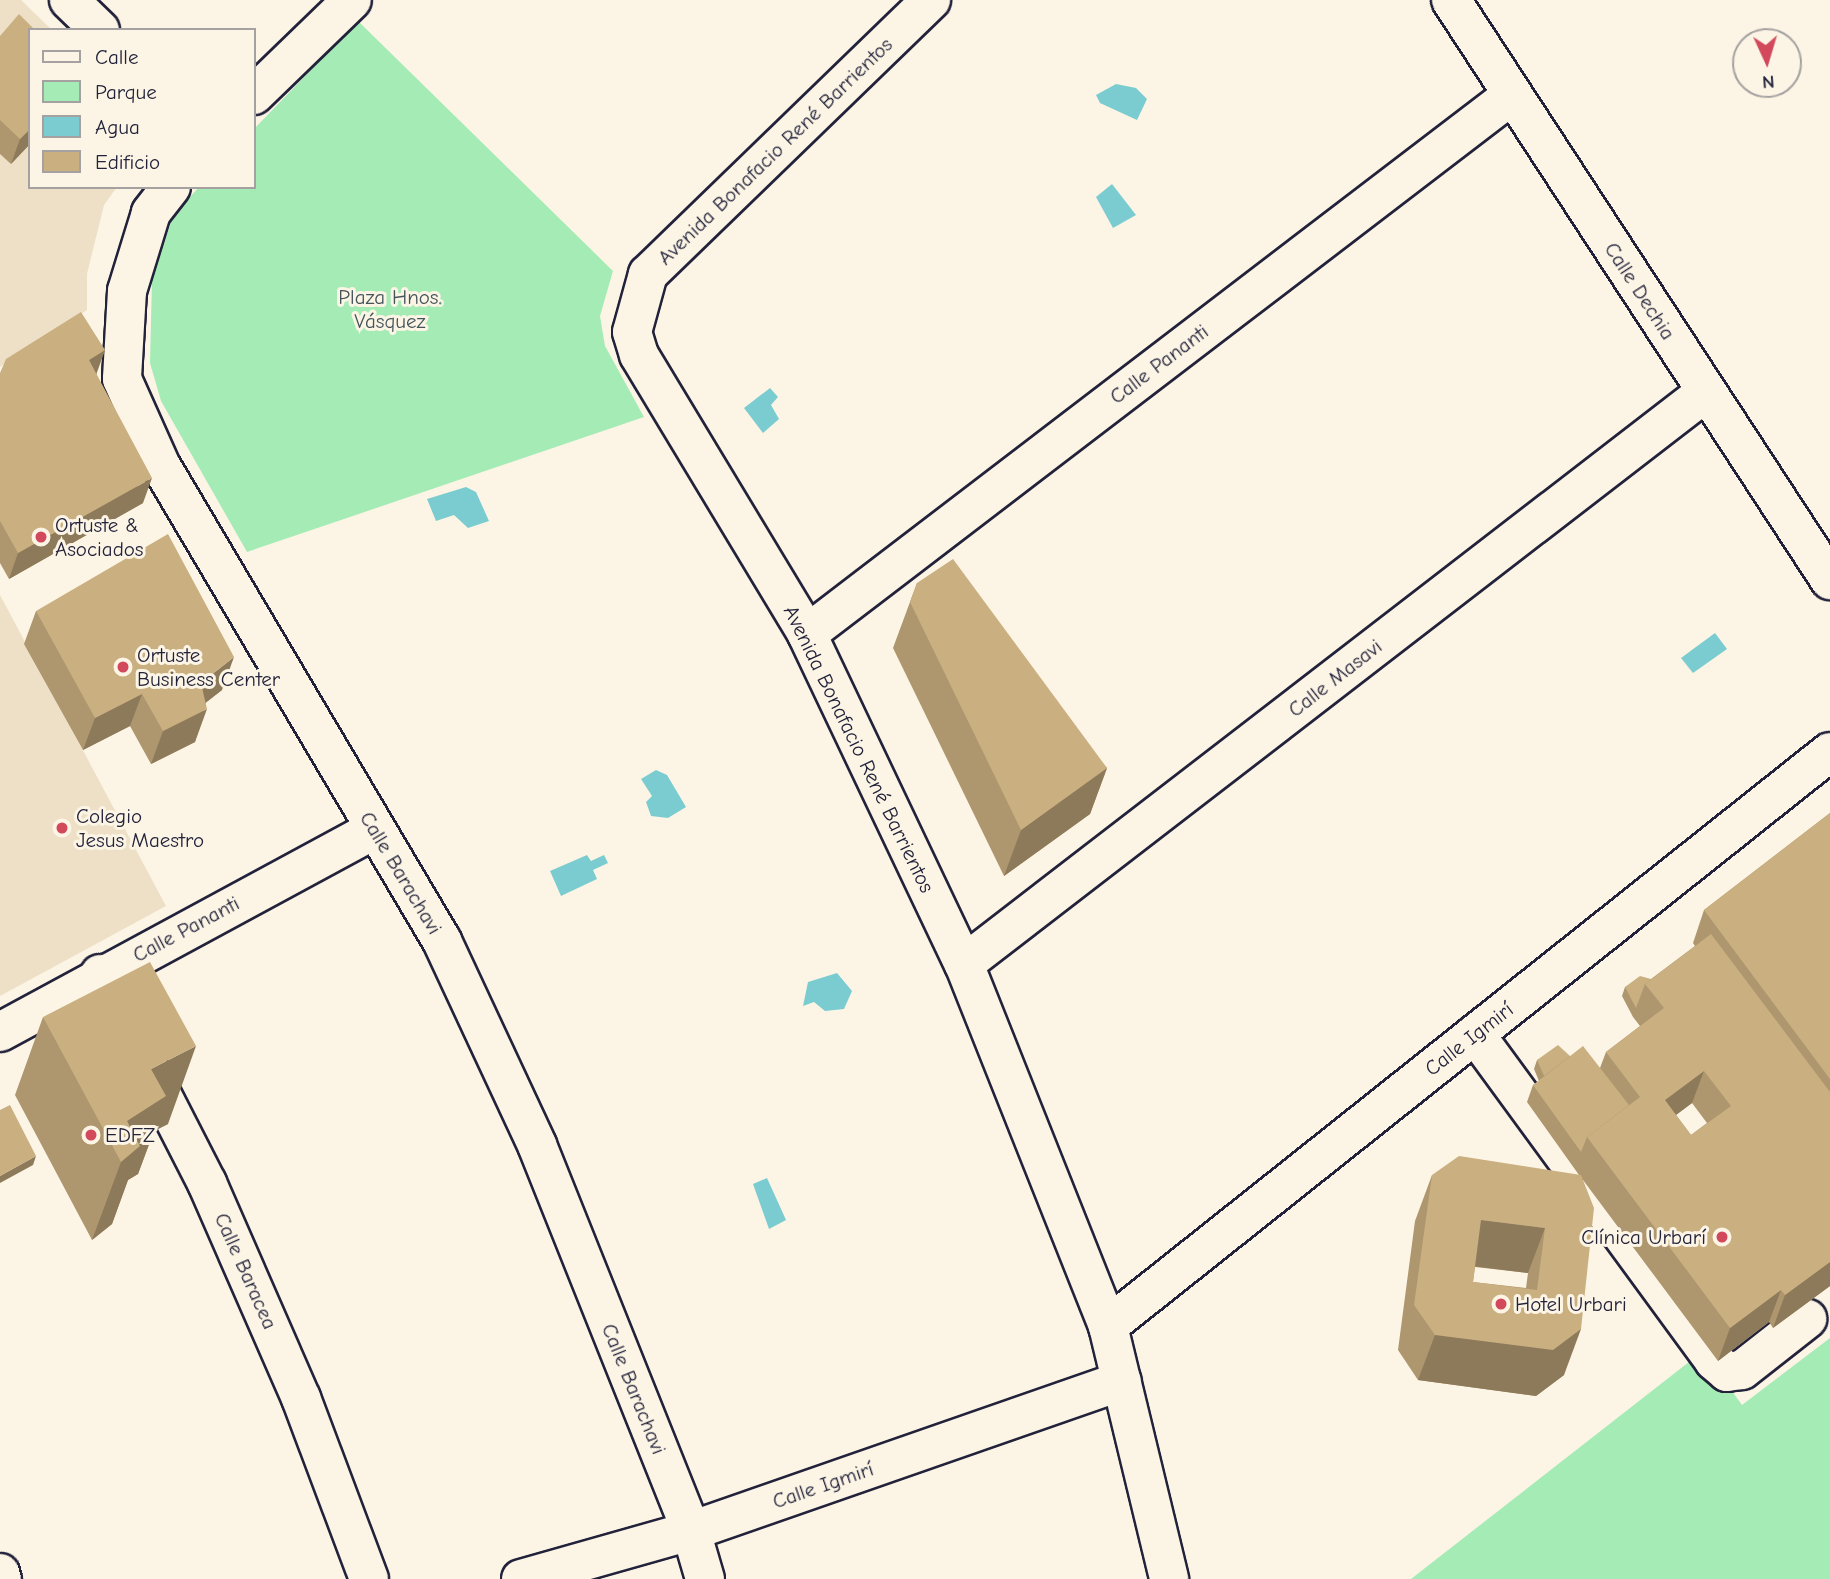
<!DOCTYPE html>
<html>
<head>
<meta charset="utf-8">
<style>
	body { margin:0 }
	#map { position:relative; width:1830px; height:1579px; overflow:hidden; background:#fcf5e5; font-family:"Comic Neue",sans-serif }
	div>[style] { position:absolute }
	.built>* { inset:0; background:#ede0c7 }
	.green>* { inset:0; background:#a5ebb6 }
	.water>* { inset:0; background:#7accd0 }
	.roads { filter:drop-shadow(2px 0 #22223b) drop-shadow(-2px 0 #22223b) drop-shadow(0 2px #22223b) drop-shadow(0 -2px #22223b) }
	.minor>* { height:38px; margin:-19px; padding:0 19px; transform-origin:19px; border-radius:19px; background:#fcf5e5 }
	.wall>* { inset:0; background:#ae966e }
	.shaded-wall>* { inset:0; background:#8d7a5a }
	.building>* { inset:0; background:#caaf80 }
	.dots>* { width:19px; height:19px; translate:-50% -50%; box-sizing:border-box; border:4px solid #fcf5e5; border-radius:50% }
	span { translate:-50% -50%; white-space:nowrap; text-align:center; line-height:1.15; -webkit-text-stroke:6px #fcf5e5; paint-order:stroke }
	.street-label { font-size:21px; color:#22223b }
	.park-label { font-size:21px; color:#43545a }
	.poi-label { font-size:21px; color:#22223b }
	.left { translate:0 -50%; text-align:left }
	.right { translate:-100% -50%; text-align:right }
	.legend { position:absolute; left:28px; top:28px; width:228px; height:161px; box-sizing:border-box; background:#fcf5e5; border:2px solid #a5a1a1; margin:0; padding:9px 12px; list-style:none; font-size:21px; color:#22223b }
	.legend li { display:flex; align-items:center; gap:14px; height:35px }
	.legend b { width:35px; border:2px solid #a5a1a1 }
	.north { position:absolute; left:1732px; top:28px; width:70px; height:70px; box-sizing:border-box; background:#fcf5e5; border:2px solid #a5a1a1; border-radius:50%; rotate:176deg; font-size:19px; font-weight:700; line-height:28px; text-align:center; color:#22223b }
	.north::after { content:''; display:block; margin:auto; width:24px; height:32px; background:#d1495b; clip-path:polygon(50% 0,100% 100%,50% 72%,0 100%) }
</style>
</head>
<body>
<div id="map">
	<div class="built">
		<div style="clip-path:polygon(0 0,21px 0,52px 30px,30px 30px,30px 187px,117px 187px,104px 205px,87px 274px,87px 310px,0 367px)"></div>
		<div style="clip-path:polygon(0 595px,166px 906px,0 996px)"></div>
	</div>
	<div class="green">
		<div style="clip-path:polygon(358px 21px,613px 271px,600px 316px,605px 346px,644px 417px,247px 552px,161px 401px,150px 363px,152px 279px,173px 216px,199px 187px,254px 187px,254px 129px)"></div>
		<div style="clip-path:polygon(1830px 1338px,1830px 1579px,1411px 1579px,1703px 1351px,1742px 1405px)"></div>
	</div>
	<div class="water">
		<div style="clip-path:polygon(1116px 84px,1136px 88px,1147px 99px,1137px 120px,1100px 103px,1096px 95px)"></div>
		<div style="clip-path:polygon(1112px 184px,1136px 215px,1113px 228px,1096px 197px)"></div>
		<div style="clip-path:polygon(770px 388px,778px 397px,771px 405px,779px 419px,763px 433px,744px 408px)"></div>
		<div style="clip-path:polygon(466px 487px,476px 492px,489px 521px,468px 528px,454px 515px,436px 521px,427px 499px)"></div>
		<div style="clip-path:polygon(1715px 633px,1727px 649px,1693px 673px,1681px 658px)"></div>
		<div style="clip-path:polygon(656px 770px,667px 775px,686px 807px,668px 818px,651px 816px,646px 802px,652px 796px,641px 779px)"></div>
		<div style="clip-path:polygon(587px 855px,591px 861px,604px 855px,608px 863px,593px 870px,597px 879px,561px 896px,550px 871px)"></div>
		<div style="clip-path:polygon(837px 973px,852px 991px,844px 1009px,825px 1011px,814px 1002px,803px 1006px,808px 982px)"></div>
		<div style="clip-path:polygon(767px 1178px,786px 1220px,769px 1229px,753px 1184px)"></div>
	</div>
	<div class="roads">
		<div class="minor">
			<div style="left:69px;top:0;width:43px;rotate:44.1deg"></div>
			<div style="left:931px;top:0;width:394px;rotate:135.9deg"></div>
			<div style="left:648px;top:274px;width:60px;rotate:105.4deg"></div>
			<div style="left:632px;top:332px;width:24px;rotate:73deg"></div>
			<div style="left:639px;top:355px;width:326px;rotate:58.9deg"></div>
			<div style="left:807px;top:634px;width:365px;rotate:64.6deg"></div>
			<div style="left:964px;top:964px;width:390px;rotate:68.3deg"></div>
			<div style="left:1108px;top:1326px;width:260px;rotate:76.4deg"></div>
			<div style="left:1451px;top:0;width:693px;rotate:56.84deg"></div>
			<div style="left:254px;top:95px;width:136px;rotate:-44.1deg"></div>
			<div style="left:171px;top:187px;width:33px;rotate:128deg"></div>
			<div style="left:151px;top:213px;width:82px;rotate:107.1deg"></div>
			<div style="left:127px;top:291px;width:88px;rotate:93.3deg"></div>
			<div style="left:122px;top:379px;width:95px;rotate:65.9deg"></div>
			<div style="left:161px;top:466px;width:552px;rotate:59.39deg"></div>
			<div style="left:442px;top:941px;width:225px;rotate:65deg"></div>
			<div style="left:537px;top:1145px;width:416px;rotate:68.2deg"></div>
			<div style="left:691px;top:1531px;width:50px;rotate:73.7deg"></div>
			<div style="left:807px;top:634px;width:887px;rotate:-37.4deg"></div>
			<div style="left:964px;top:964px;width:937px;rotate:-37.63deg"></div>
			<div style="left:100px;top:974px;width:235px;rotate:62.9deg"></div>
			<div style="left:207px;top:1183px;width:235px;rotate:66.4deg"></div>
			<div style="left:301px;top:1398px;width:193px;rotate:69.4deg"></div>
			<div style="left:0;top:1032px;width:425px;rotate:-28.4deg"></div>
			<div style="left:1475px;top:1034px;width:405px;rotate:53.8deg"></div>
			<div style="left:1714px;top:1361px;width:17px;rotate:40deg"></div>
			<div style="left:1727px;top:1372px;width:15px;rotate:-8deg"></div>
			<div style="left:1742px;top:1370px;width:83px;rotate:-38.1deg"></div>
			<div style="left:1108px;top:1326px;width:922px;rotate:-38.49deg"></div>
			<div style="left:0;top:1573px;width:6px;rotate:72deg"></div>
			<div style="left:521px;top:1579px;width:177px;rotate:-15.8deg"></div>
			<div style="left:691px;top:1531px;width:456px;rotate:-19.2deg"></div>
		</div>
	</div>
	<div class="wall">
		<div style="clip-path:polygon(30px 30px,30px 144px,11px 164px,0 154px,0 36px)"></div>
		<div style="clip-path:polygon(105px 350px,96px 373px,143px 503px,9px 579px,0 563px,0 373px)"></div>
		<div style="clip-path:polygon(917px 583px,1107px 768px,1090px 814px,1004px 876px,893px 648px)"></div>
		<div style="clip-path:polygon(36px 611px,222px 690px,206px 702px,195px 742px,151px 764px,130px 726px,83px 750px,24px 644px)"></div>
		<div style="clip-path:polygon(evenodd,1830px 813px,1830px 1286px,1773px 1328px,1769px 1322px,1718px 1361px,1583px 1180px,1564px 1375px,1536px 1396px,1418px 1380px,1398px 1350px,1415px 1221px,1432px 1175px,1579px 1175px,1527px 1102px,1533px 1085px,1539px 1081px,1534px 1069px,1537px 1060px,1570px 1056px,1600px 1068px,1606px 1052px,1640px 1026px,1633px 1017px,1622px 996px,1625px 987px,1651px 979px,1695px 946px,1693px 943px,1704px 910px,1830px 813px,1692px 1103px,1707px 1123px,1691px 1135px,1676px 1115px,1692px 1103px,1830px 813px,1475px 1267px,1528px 1273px,1526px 1288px,1473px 1282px,1475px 1267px)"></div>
		<div style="clip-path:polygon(43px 1017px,168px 1124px,154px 1131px,138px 1174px,128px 1180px,112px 1224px,92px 1240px,15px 1095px)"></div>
	</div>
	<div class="shaded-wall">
		<div style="clip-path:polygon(30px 129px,30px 144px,11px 164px,20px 139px)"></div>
		<div style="clip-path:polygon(105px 350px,96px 375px,89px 360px)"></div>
		<div style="clip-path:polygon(152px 478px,143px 503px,9px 579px,18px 553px)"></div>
		<div style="clip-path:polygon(234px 657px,222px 690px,189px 716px,201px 683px)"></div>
		<div style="clip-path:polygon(142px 694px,130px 726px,83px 750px,95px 718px)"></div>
		<div style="clip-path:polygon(207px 709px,195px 742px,151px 764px,163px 731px)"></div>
		<div style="clip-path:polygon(1107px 768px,1090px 814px,1004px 876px,1021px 830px)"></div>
		<div style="clip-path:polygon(196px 1046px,168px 1124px,154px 1131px,138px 1174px,128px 1180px,112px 1224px,92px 1240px,121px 1162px,127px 1121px,151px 1069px)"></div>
		<div style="clip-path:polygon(1704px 1071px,1692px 1103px,1653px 1132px,1665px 1100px)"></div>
		<div style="clip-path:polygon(36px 1156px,33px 1165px,0 1183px,0 1176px)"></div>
		<div style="clip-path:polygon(1481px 1220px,1545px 1228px,1528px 1273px,1464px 1265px)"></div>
		<div style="clip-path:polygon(1830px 1262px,1830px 1286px,1773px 1328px,1785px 1295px)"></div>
		<div style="clip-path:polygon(1781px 1290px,1769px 1322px,1718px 1361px,1730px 1328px)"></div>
		<div style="clip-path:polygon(1581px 1329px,1564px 1375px,1536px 1396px,1418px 1380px,1435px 1335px)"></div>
	</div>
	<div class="building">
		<div style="clip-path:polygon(19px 14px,35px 30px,30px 30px,30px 129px,20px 139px,0 120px,0 36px)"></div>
		<div style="clip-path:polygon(81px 312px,105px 350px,89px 360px,152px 478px,18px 553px,0 521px,0 373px,6px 359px)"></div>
		<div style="clip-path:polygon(168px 534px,234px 657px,201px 683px,207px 709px,163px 731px,142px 694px,95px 718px,36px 611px)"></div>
		<div style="clip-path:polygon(953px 559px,1107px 768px,1021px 830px,910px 602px,917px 583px)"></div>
		<div style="clip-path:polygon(1830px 813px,1830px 1079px,1704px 910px)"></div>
		<div style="clip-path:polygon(evenodd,1711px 934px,1830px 1092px,1830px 1262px,1785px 1295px,1781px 1290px,1730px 1328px,1587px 1137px,1640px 1097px,1606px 1052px,1664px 1008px,1645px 984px,1711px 934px,1704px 1071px,1731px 1106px,1691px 1135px,1665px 1100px,1704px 1071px)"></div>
		<div style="clip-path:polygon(150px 962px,196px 1046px,151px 1069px,166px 1096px,127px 1121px,140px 1146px,121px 1162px,43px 1017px)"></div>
		<div style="clip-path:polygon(1640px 976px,1651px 979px,1645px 984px,1636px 1008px,1625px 987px)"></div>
		<div style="clip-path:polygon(1558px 1045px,1570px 1056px,1544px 1076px,1537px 1060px)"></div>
		<div style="clip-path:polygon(1583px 1046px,1629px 1105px,1587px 1137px,1581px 1152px,1533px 1085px)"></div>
		<div style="clip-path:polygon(10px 1105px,36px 1156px,0 1176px,0 1110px)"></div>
		<div style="clip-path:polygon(evenodd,1459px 1156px,1581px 1175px,1594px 1208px,1581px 1329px,1553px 1350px,1435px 1335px,1414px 1305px,1432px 1175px,1459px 1156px,1481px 1220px,1545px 1228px,1537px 1290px,1473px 1282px,1481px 1220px)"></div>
	</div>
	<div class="dots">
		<div style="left:41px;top:537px;background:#d1495b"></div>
		<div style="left:123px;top:667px;background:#d1495b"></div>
		<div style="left:62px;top:828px;background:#d1495b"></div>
		<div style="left:91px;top:1135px;background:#d1495b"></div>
		<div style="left:1722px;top:1237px;background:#d1495b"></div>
		<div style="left:1501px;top:1304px;background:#d1495b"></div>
	</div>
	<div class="street-label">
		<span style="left:775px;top:151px;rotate:-44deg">Avenida Bonafacio René Barrientos</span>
		<span style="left:1640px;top:291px;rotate:57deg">Calle Dechia</span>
		<span style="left:1159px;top:364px;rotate:-37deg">Calle Pananti</span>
		<span style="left:1335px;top:678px;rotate:-38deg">Calle Masavi</span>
		<span style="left:859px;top:749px;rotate:64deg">Avenida Bonafacio René Barrientos</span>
		<span style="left:401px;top:873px;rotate:59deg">Calle Barachavi</span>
		<span style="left:186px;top:929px;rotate:-28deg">Calle Pananti</span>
		<span style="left:1469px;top:1039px;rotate:-38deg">Calle Igmirí</span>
		<span style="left:246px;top:1271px;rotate:66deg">Calle Baracea</span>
		<span style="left:634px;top:1389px;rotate:68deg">Calle Barachavi</span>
		<span style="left:823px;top:1485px;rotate:-19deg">Calle Igmirí</span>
	</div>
	<div class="park-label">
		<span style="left:390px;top:309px">Plaza Hnos.<br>Vásquez</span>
	</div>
	<div class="poi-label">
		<span class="left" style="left:55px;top:537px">Ortuste &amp;<br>Asociados</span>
		<span class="left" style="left:137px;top:667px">Ortuste<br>Business Center</span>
		<span class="left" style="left:76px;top:828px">Colegio<br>Jesus Maestro</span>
		<span class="left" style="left:105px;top:1135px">EDFZ</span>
		<span class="right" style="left:1706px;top:1237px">Clínica Urbarí</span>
		<span class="left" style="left:1515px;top:1304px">Hotel Urbari</span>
	</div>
	<ul class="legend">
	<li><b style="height:9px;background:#fcf5e5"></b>Calle</li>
	<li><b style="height:19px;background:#a5ebb6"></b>Parque</li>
	<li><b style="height:19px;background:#7accd0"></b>Agua</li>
	<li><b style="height:19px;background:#caaf80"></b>Edificio</li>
	</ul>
	<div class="north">N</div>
</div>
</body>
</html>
